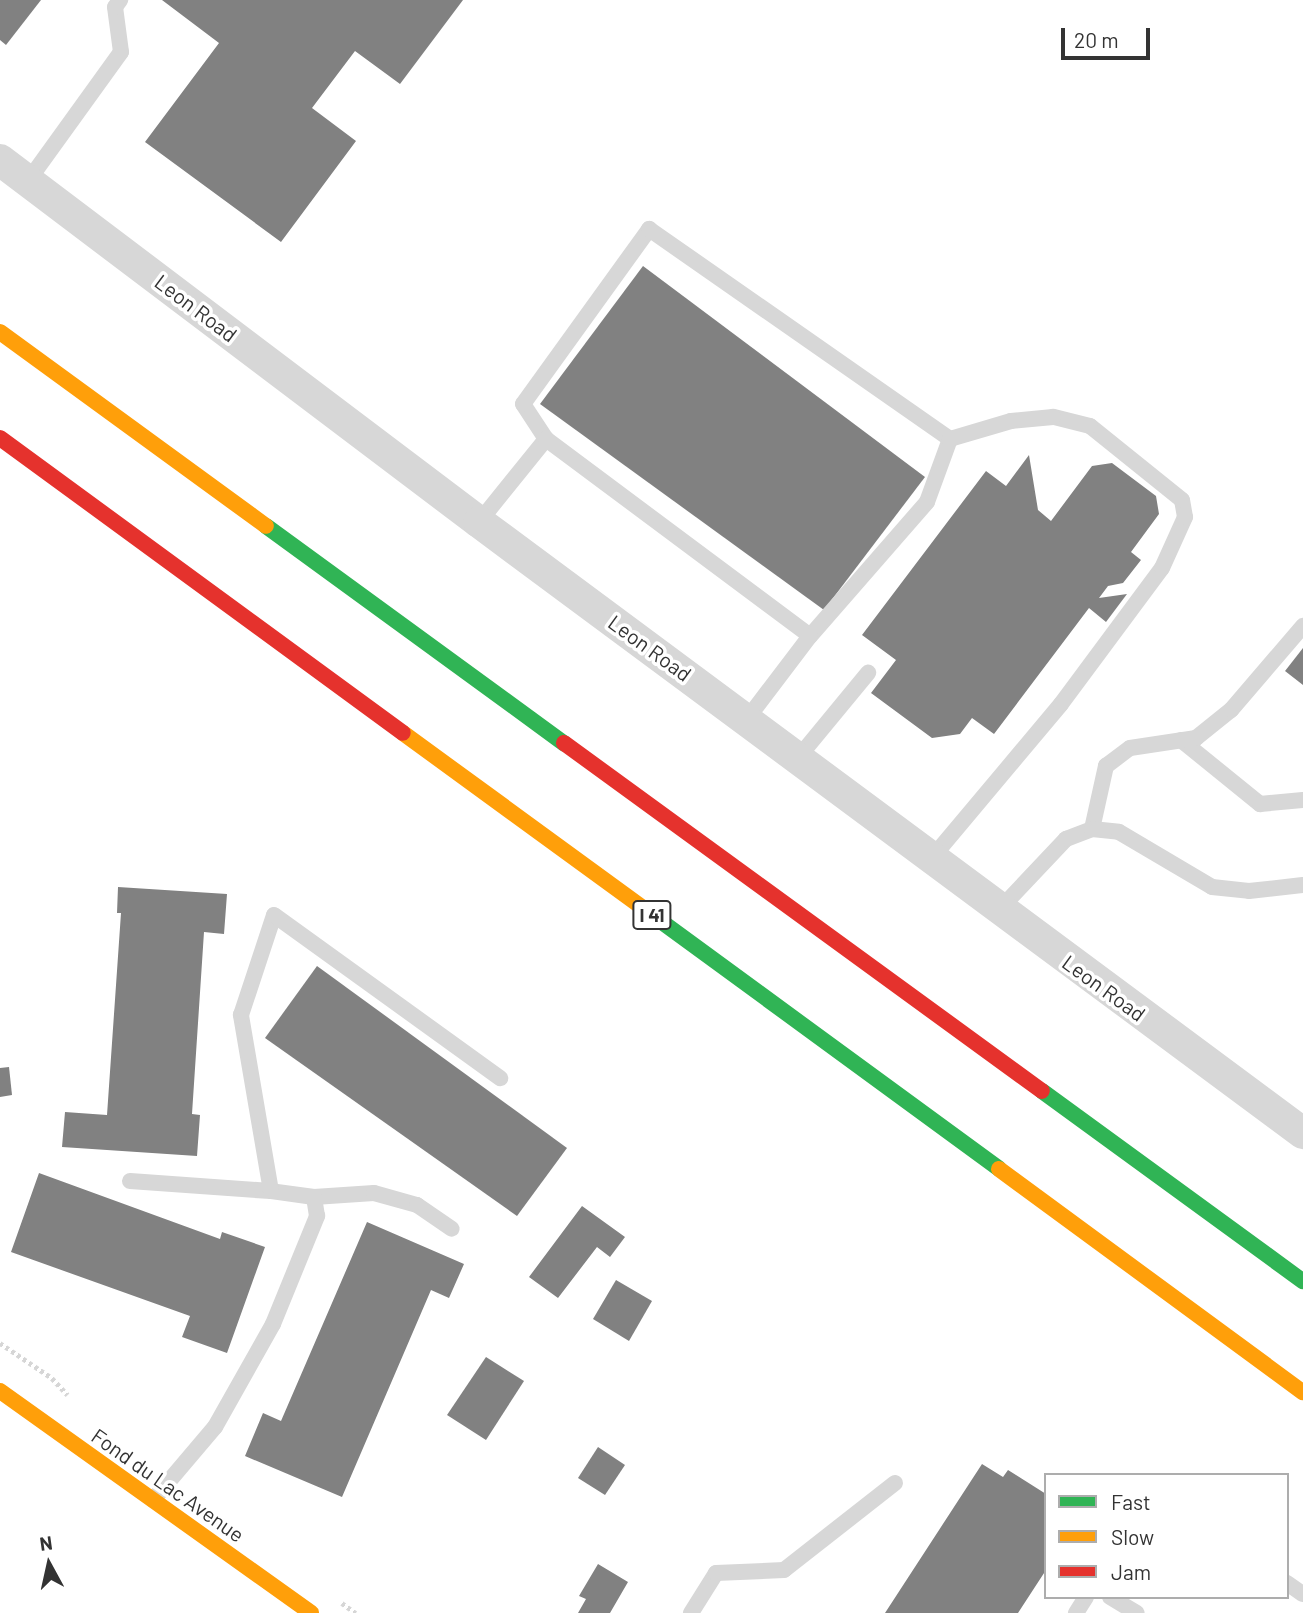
<!DOCTYPE html>
<html>
<head>
<meta charset="utf-8">
<style>
	body { margin:0 }
	#map { position:relative; width:1303px; height:1613px; overflow:hidden; background:#fff; font-family:Barlow,sans-serif }
	div>[style] { position:absolute }
	.building>* { inset:0; background:#818181 }
	.path>* { height:4.5px; margin-top:-2.25px; transform-origin:0; background:repeating-linear-gradient(90deg,#d6d6d6 0 3.5px,transparent 0 7px) }
	.lane>* { height:16px; margin:-8px; padding:0 8px; transform-origin:8px; border-radius:8px; background:#d7d7d7 }
	.street>* { height:32px; margin:-16px; padding:0 16px; transform-origin:16px; border-radius:16px; background:#d7d7d7 }
	.fast>* { height:16px; margin:-8px; padding:0 8px; transform-origin:8px; border-radius:8px; background:#30b455 }
	.slow>* { height:16px; margin:-8px; padding:0 8px; transform-origin:8px; border-radius:8px; background:#ff9f0a }
	.jam>* { height:16px; margin:-8px; padding:0 8px; transform-origin:8px; border-radius:8px; background:#e5322d }
	span { translate:-50% -50%; white-space:nowrap; text-align:center; line-height:1.15; -webkit-text-stroke:7px #fff; paint-order:stroke }
	.shield-label span { padding:2px 5px; background:#fff; border:2px solid; border-radius:5px; -webkit-text-stroke-width:0 }
	.shield-label { font-size:19px; color:#333; font-weight:700 }
	.street-label { font-size:21px; color:#333 }
	.legend { position:absolute; left:1044px; top:1473px; width:245px; height:126px; box-sizing:border-box; background:#fff; border:2px solid #adadad; margin:0; padding:9px 12px; list-style:none; font-size:21px; color:#333 }
	.legend li { display:flex; align-items:center; gap:14px; height:35px }
	.legend b { width:35px; border:2px solid #adadad }
	.north { position:absolute; left:14px; top:1529px; width:70px; height:70px; -webkit-text-stroke:5px #fff; paint-order:stroke; rotate:352deg; font-size:19px; font-weight:700; line-height:28px; text-align:center; color:#333 }
	.north::after { content:''; display:block; margin:auto; width:24px; height:32px; background:#333; clip-path:polygon(50% 0,100% 100%,50% 72%,0 100%) }
	.scale { position:absolute; left:1061px; top:28px; width:89px; height:32px; box-sizing:border-box; border:4px solid #333; border-top:0; padding-left:9px; font-size:21px; line-height:24px; white-space:nowrap; color:#333; -webkit-text-stroke:5px #fff; paint-order:stroke }
</style>
</head>
<body>
<div id="map">
	<div class="building">
		<div style="clip-path:polygon(0 0,41px 0,6px 45px,0 40px)"></div>
		<div style="clip-path:polygon(162px 0,463px 0,400px 84px,355px 51px,312px 108px,356px 141px,281px 242px,145px 142px,219px 43px)"></div>
		<div style="clip-path:polygon(643px 266px,925px 477px,824px 610px,540px 404px)"></div>
		<div style="clip-path:polygon(1029px 455px,1038px 510px,1051px 521px,1092px 466px,1112px 463px,1156px 496px,1159px 514px,1131px 552px,1141px 560px,1123px 583px,1108px 586px,1099px 598px,1127px 594px,1106px 622px,1089px 608px,994px 734px,972px 718px,960px 734px,932px 738px,871px 693px,896px 660px,862px 635px,986px 471px,1006px 486px)"></div>
		<div style="clip-path:polygon(1303px 648px,1303px 685px,1285px 671px)"></div>
		<div style="clip-path:polygon(118px 887px,227px 894px,224px 934px,204px 932px,192px 1114px,200px 1115px,197px 1156px,62px 1147px,65px 1112px,107px 1115px,121px 913px,117px 913px)"></div>
		<div style="clip-path:polygon(317px 966px,567px 1148px,517px 1216px,265px 1038px)"></div>
		<div style="clip-path:polygon(9px 1067px,12px 1095px,0 1097px,0 1068px)"></div>
		<div style="clip-path:polygon(39px 1173px,220px 1239px,222px 1232px,265px 1247px,227px 1353px,182px 1337px,190px 1316px,11px 1252px)"></div>
		<div style="clip-path:polygon(582px 1206px,625px 1237px,610px 1257px,597px 1247px,558px 1298px,529px 1277px)"></div>
		<div style="clip-path:polygon(367px 1222px,464px 1264px,449px 1298px,431px 1290px,342px 1497px,245px 1456px,263px 1413px,281px 1421px)"></div>
		<div style="clip-path:polygon(616px 1280px,652px 1301px,629px 1341px,593px 1319px)"></div>
		<div style="clip-path:polygon(486px 1357px,524px 1381px,486px 1440px,447px 1415px)"></div>
		<div style="clip-path:polygon(598px 1447px,625px 1465px,605px 1495px,578px 1478px)"></div>
		<div style="clip-path:polygon(982px 1464px,1003px 1477px,1008px 1470px,1046px 1494px,1046px 1570px,1018px 1613px,885px 1613px)"></div>
		<div style="clip-path:polygon(598px 1564px,628px 1582px,610px 1613px,578px 1613px,586px 1599px,579px 1596px)"></div>
	</div>
	<div class="path">
		<div style="left:0;top:1343px;width:63px;rotate:33.9deg"></div>
		<div style="left:52px;top:1378px;width:23px;rotate:47deg"></div>
		<div style="left:342px;top:1603px;width:17px;rotate:36deg"></div>
	</div>
	<div class="lane">
		<div style="left:28px;top:181px;width:159px;rotate:-54.2deg"></div>
		<div style="left:121px;top:52px;width:45px;rotate:-97.6deg"></div>
		<div style="left:115px;top:7px;width:9px;rotate:-54deg"></div>
		<div style="left:546px;top:439px;width:42px;rotate:-123.3deg"></div>
		<div style="left:523px;top:404px;width:216px;rotate:-54.2deg"></div>
		<div style="left:649px;top:229px;width:367px;rotate:34.9deg"></div>
		<div style="left:950px;top:439px;width:67px;rotate:110.1deg"></div>
		<div style="left:927px;top:502px;width:178px;rotate:131.1deg"></div>
		<div style="left:479px;top:522px;width:107px;rotate:-51.1deg"></div>
		<div style="left:546px;top:439px;width:329px;rotate:36.7deg"></div>
		<div style="left:810px;top:636px;width:104px;rotate:127.2deg"></div>
		<div style="left:1181px;top:740px;width:102px;rotate:39deg"></div>
		<div style="left:1260px;top:804px;width:43px;rotate:-5.3deg"></div>
		<div style="left:797px;top:759px;width:112px;rotate:-50.5deg"></div>
		<div style="left:1092px;top:829px;width:65px;rotate:-77.5deg"></div>
		<div style="left:1106px;top:766px;width:30px;rotate:-37deg"></div>
		<div style="left:1130px;top:748px;width:67px;rotate:-8.6deg"></div>
		<div style="left:1196px;top:738px;width:45px;rotate:-38.7deg"></div>
		<div style="left:1231px;top:710px;width:111px;rotate:-49.4deg"></div>
		<div style="left:931px;top:859px;width:202px;rotate:-50deg"></div>
		<div style="left:1061px;top:704px;width:169px;rotate:-53.4deg"></div>
		<div style="left:1162px;top:568px;width:56px;rotate:-65.7deg"></div>
		<div style="left:1185px;top:517px;width:17px;rotate:-100deg"></div>
		<div style="left:1182px;top:500px;width:118px;rotate:-141.2deg"></div>
		<div style="left:1090px;top:426px;width:38px;rotate:-166deg"></div>
		<div style="left:1053px;top:417px;width:42px;rotate:174.6deg"></div>
		<div style="left:1011px;top:421px;width:64px;rotate:163.6deg"></div>
		<div style="left:999px;top:910px;width:98px;rotate:-46.7deg"></div>
		<div style="left:1066px;top:839px;width:28px;rotate:-21deg"></div>
		<div style="left:1092px;top:829px;width:27px;rotate:6deg"></div>
		<div style="left:1119px;top:832px;width:108px;rotate:30.6deg"></div>
		<div style="left:1212px;top:887px;width:37px;rotate:6deg"></div>
		<div style="left:1249px;top:891px;width:54px;rotate:-6.3deg"></div>
		<div style="left:130px;top:1181px;width:141px;rotate:4.1deg"></div>
		<div style="left:314px;top:1197px;width:60px;rotate:-3.8deg"></div>
		<div style="left:374px;top:1193px;width:45px;rotate:15.6deg"></div>
		<div style="left:417px;top:1205px;width:42px;rotate:34.4deg"></div>
		<div style="left:153px;top:1500px;width:96px;rotate:-49.7deg"></div>
		<div style="left:215px;top:1427px;width:118px;rotate:-60.6deg"></div>
		<div style="left:273px;top:1324px;width:117px;rotate:-67.8deg"></div>
		<div style="left:317px;top:1216px;width:19px;rotate:-99deg"></div>
		<div style="left:314px;top:1197px;width:43px;rotate:-172.1deg"></div>
		<div style="left:271px;top:1191px;width:179px;rotate:-99.7deg"></div>
		<div style="left:241px;top:1015px;width:105px;rotate:-71.7deg"></div>
		<div style="left:274px;top:915px;width:279px;rotate:35.8deg"></div>
		<div style="left:1287px;top:1583px;width:19px;rotate:35deg"></div>
		<div style="left:1110px;top:1597px;width:31px;rotate:31deg"></div>
		<div style="left:691px;top:1613px;width:47px;rotate:-58deg"></div>
		<div style="left:716px;top:1573px;width:68px;rotate:-2.5deg"></div>
		<div style="left:784px;top:1570px;width:141px;rotate:-38.1deg"></div>
		<div style="left:1076px;top:1613px;width:19px;rotate:-58deg"></div>
	</div>
	<div class="street">
		<div style="left:0;top:160px;width:600px;rotate:37.08deg"></div>
		<div style="left:479px;top:522px;width:1026px;rotate:36.56deg"></div>
	</div>
	<div class="fast">
		<div style="left:266px;top:526px;width:369px;rotate:36.1deg"></div>
		<div style="left:651px;top:914px;width:431px;rotate:36.2deg"></div>
		<div style="left:1042px;top:1091px;width:323px;rotate:36.1deg"></div>
	</div>
	<div class="slow">
		<div style="left:0;top:332px;width:329px;rotate:36.1deg"></div>
		<div style="left:403px;top:733px;width:307px;rotate:36.1deg"></div>
		<div style="left:999px;top:1169px;width:377px;rotate:36.3deg"></div>
		<div style="left:0;top:1391px;width:382px;rotate:35.5deg"></div>
	</div>
	<div class="jam">
		<div style="left:0;top:438px;width:499px;rotate:36.2deg"></div>
		<div style="left:564px;top:743px;width:591px;rotate:36.06deg"></div>
	</div>
	<div class="shield-label">
		<span style="left:652px;top:915px">I 41</span>
	</div>
	<div class="street-label">
		<span style="left:196px;top:308px;rotate:37deg">Leon Road</span>
		<span style="left:650px;top:648px;rotate:36deg">Leon Road</span>
		<span style="left:1104px;top:988px;rotate:36deg">Leon Road</span>
		<span style="left:168px;top:1485px;rotate:35deg">Fond du Lac Avenue</span>
	</div>
	<ul class="legend">
	<li><b style="height:9px;background:#30b455"></b>Fast</li>
	<li><b style="height:9px;background:#ff9f0a"></b>Slow</li>
	<li><b style="height:9px;background:#e5322d"></b>Jam</li>
	</ul>
	<div class="north">N</div>
	<div class="scale">20 m</div>
</div>
</body>
</html>
